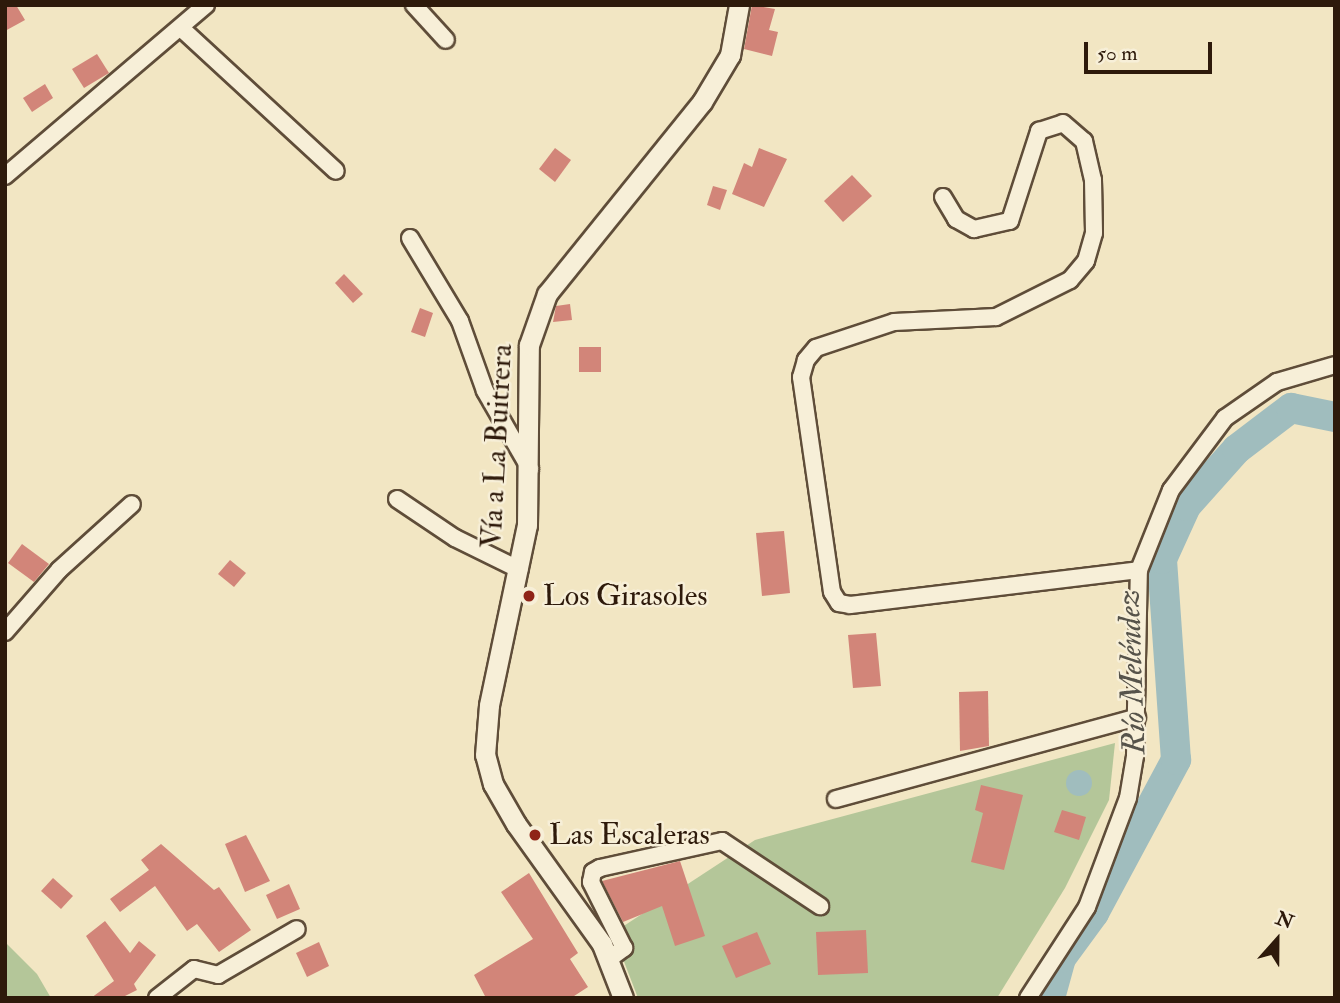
<!DOCTYPE html>
<html>
<head>
<meta charset="utf-8">
<style>
	body { margin:0 }
	#map { position:relative; width:1340px; height:1003px; overflow:hidden; background:#f2e6c3; font-family:"IM FELL Double Pica",serif }
	div>[style] { position:absolute }
	.green>* { inset:0; background:#b4c699 }
	.water>* { inset:0; background:#a0bdbe }
	.round { border-radius:50% }
	.river>* { height:30px; margin:-15px; padding:0 15px; transform-origin:15px; border-radius:15px; background:#a0bdbe }
	.building>* { inset:0; background:#d28579 }
	.roads { filter:drop-shadow(2px 0 #5f4d39) drop-shadow(-2px 0 #5f4d39) drop-shadow(0 2px #5f4d39) drop-shadow(0 -2px #5f4d39) }
	.minor>* { height:16px; margin:-8px; padding:0 8px; transform-origin:8px; border-radius:8px; background:#f7efd8 }
	.tertiary>* { height:19px; margin:-9.5px; padding:0 9.5px; transform-origin:9.5px; border-radius:9.5px; background:#f7efd8 }
	.dots>* { width:19px; height:19px; translate:-50% -50%; box-sizing:border-box; border:4px solid #f7efd8; border-radius:50% }
	span { translate:-50% -50%; white-space:nowrap; text-align:center; line-height:1.15; -webkit-text-stroke:5px #f7efd8; paint-order:stroke }
	.street-label { font-size:30px; color:#2e1a0b }
	.poi-label { font-size:30px; color:#2e1a0b }
	.left { translate:0 -50%; text-align:left }
	.water-label { font-size:32px; color:#56534a; font-style:italic }
	.frame { position:absolute; inset:0; border:7px solid #2e1a0b; pointer-events:none }
	.north { position:absolute; left:1242px; top:905px; width:70px; height:70px; -webkit-text-stroke:5px #f7efd8; paint-order:stroke; rotate:21deg; font-size:19px; font-weight:700; line-height:28px; text-align:center; color:#2e1a0b }
	.north::after { content:''; display:block; margin:auto; width:24px; height:32px; background:#2e1a0b; clip-path:polygon(50% 0,100% 100%,50% 72%,0 100%) }
	.scale { position:absolute; left:1084px; top:42px; width:128px; height:32px; box-sizing:border-box; border:4px solid #2e1a0b; border-top:0; padding-left:9px; font-size:21px; line-height:24px; white-space:nowrap; color:#2e1a0b; -webkit-text-stroke:5px #f7efd8; paint-order:stroke }
</style>
</head>
<body>
<div id="map">
	<div class="green">
		<div style="clip-path:polygon(1115px 743px,1109px 800px,1065px 888px,997px 998px,638px 998px,613px 933px,755px 840px)"></div>
		<div style="clip-path:polygon(5px 942px,37px 974px,51px 998px,5px 998px)"></div>
	</div>
	<div class="water">
		<div class="round" style="left:1066px;top:770px;width:26px;height:26px"></div>
	</div>
	<div class="river">
		<div style="left:1050px;top:998px;width:41px;rotate:-74.6deg"></div>
		<div style="left:1061px;top:958px;width:56px;rotate:-53.7deg"></div>
		<div style="left:1094px;top:913px;width:174px;rotate:-61.8deg"></div>
		<div style="left:1176px;top:760px;width:201px;rotate:-94deg"></div>
		<div style="left:1162px;top:559px;width:58px;rotate:-65.6deg"></div>
		<div style="left:1186px;top:506px;width:76px;rotate:-48.2deg"></div>
		<div style="left:1237px;top:449px;width:68px;rotate:-37.2deg"></div>
		<div style="left:1291px;top:408px;width:45px;rotate:11.6deg"></div>
	</div>
	<div class="building">
		<div style="clip-path:polygon(5px 5px,16px 5px,25px 20px,5px 31px)"></div>
		<div style="clip-path:polygon(752px 5px,775px 9px,769px 30px,778px 32px,772px 56px,744px 49px)"></div>
		<div style="clip-path:polygon(97px 54px,109px 73px,84px 88px,72px 69px)"></div>
		<div style="clip-path:polygon(45px 84px,53px 98px,32px 112px,23px 98px)"></div>
		<div style="clip-path:polygon(555px 148px,571px 160px,555px 182px,539px 169px)"></div>
		<div style="clip-path:polygon(759px 148px,787px 159px,764px 207px,732px 194px,744px 163px,752px 167px)"></div>
		<div style="clip-path:polygon(852px 175px,872px 196px,843px 222px,824px 201px)"></div>
		<div style="clip-path:polygon(713px 186px,727px 190px,720px 210px,707px 205px)"></div>
		<div style="clip-path:polygon(344px 274px,363px 294px,353px 303px,335px 283px)"></div>
		<div style="clip-path:polygon(570px 304px,572px 320px,553px 322px,556px 306px)"></div>
		<div style="clip-path:polygon(420px 308px,433px 313px,425px 337px,411px 332px)"></div>
		<div style="clip-path:polygon(579px 347px,601px 347px,601px 372px,579px 372px)"></div>
		<div style="clip-path:polygon(784px 531px,790px 593px,762px 596px,756px 533px)"></div>
		<div style="clip-path:polygon(22px 544px,49px 564px,34px 582px,8px 563px)"></div>
		<div style="clip-path:polygon(230px 560px,246px 573px,234px 587px,218px 574px)"></div>
		<div style="clip-path:polygon(876px 633px,881px 686px,853px 688px,848px 635px)"></div>
		<div style="clip-path:polygon(988px 691px,989px 746px,960px 751px,959px 692px)"></div>
		<div style="clip-path:polygon(981px 785px,1023px 795px,1004px 870px,971px 862px,983px 813px,975px 810px)"></div>
		<div style="clip-path:polygon(1062px 810px,1086px 817px,1079px 840px,1054px 832px)"></div>
		<div style="clip-path:polygon(246px 835px,270px 881px,245px 892px,225px 844px)"></div>
		<div style="clip-path:polygon(161px 844px,214px 890px,219px 887px,251px 930px,219px 952px,197px 924px,187px 931px,155px 886px,120px 912px,110px 899px,149px 870px,141px 860px)"></div>
		<div style="clip-path:polygon(680px 861px,705px 936px,675px 946px,662px 906px,623px 922px,602px 881px)"></div>
		<div style="clip-path:polygon(529px 873px,578px 953px,570px 959px,588px 987px,571px 998px,486px 998px,474px 975px,533px 939px,501px 892px)"></div>
		<div style="clip-path:polygon(53px 878px,73px 896px,61px 909px,41px 891px)"></div>
		<div style="clip-path:polygon(289px 884px,300px 909px,277px 919px,266px 895px)"></div>
		<div style="clip-path:polygon(105px 921px,130px 953px,139px 941px,156px 955px,134px 984px,137px 990px,121px 998px,91px 998px,114px 981px,86px 936px)"></div>
		<div style="clip-path:polygon(866px 930px,868px 973px,818px 975px,816px 932px)"></div>
		<div style="clip-path:polygon(757px 932px,771px 964px,736px 978px,722px 946px)"></div>
		<div style="clip-path:polygon(319px 942px,329px 966px,307px 977px,296px 953px)"></div>
	</div>
	<div class="roads">
		<div class="minor">
			<div style="left:414px;top:5px;width:47px;rotate:47.6deg"></div>
			<div style="left:182px;top:29px;width:209px;rotate:42.7deg"></div>
			<div style="left:5px;top:176px;width:264px;rotate:-40.4deg"></div>
			<div style="left:943px;top:197px;width:26px;rotate:59deg"></div>
			<div style="left:956px;top:219px;width:21px;rotate:29deg"></div>
			<div style="left:974px;top:229px;width:37px;rotate:-13deg"></div>
			<div style="left:1010px;top:221px;width:95px;rotate:-72.1deg"></div>
			<div style="left:1039px;top:131px;width:25px;rotate:-18deg"></div>
			<div style="left:1063px;top:123px;width:28px;rotate:41deg"></div>
			<div style="left:1084px;top:141px;width:40px;rotate:77deg"></div>
			<div style="left:1093px;top:180px;width:53px;rotate:88.9deg"></div>
			<div style="left:1094px;top:233px;width:29px;rotate:106deg"></div>
			<div style="left:1086px;top:261px;width:25px;rotate:130deg"></div>
			<div style="left:1070px;top:280px;width:83px;rotate:153.4deg"></div>
			<div style="left:996px;top:317px;width:102px;rotate:177.2deg"></div>
			<div style="left:894px;top:322px;width:82px;rotate:161.6deg"></div>
			<div style="left:816px;top:348px;width:16px;rotate:130deg"></div>
			<div style="left:806px;top:360px;width:18px;rotate:106deg"></div>
			<div style="left:801px;top:377px;width:217px;rotate:81.8deg"></div>
			<div style="left:832px;top:592px;width:13px;rotate:58deg"></div>
			<div style="left:839px;top:603px;width:11px;rotate:10deg"></div>
			<div style="left:850px;top:605px;width:291px;rotate:-6.9deg"></div>
			<div style="left:410px;top:238px;width:97px;rotate:58.9deg"></div>
			<div style="left:460px;top:321px;width:74px;rotate:70.3deg"></div>
			<div style="left:485px;top:391px;width:90px;rotate:60deg"></div>
			<div style="left:397px;top:499px;width:70px;rotate:33.9deg"></div>
			<div style="left:455px;top:538px;width:72px;rotate:26.2deg"></div>
			<div style="left:5px;top:632px;width:82px;rotate:-48.9deg"></div>
			<div style="left:59px;top:570px;width:98px;rotate:-42.1deg"></div>
			<div style="left:836px;top:799px;width:312px;rotate:-15.2deg"></div>
			<div style="left:609px;top:959px;width:19px;rotate:-36deg"></div>
			<div style="left:624px;top:948px;width:74px;rotate:-116.6deg"></div>
			<div style="left:591px;top:882px;width:10px;rotate:-79deg"></div>
			<div style="left:593px;top:872px;width:8px;rotate:-30deg"></div>
			<div style="left:600px;top:868px;width:125px;rotate:-12.5deg"></div>
			<div style="left:722px;top:841px;width:118px;rotate:33.6deg"></div>
			<div style="left:157px;top:998px;width:47px;rotate:-38.1deg"></div>
			<div style="left:194px;top:969px;width:25px;rotate:14deg"></div>
			<div style="left:218px;top:975px;width:91px;rotate:-30.2deg"></div>
			<div style="left:1028px;top:998px;width:108px;rotate:-57deg"></div>
			<div style="left:1087px;top:907px;width:116px;rotate:-69.4deg"></div>
			<div style="left:1128px;top:798px;width:43px;rotate:-80.5deg"></div>
			<div style="left:1135px;top:756px;width:186px;rotate:-88.8deg"></div>
			<div style="left:1139px;top:570px;width:86px;rotate:-68.2deg"></div>
			<div style="left:1171px;top:490px;width:90px;rotate:-53.1deg"></div>
			<div style="left:1225px;top:418px;width:63px;rotate:-34.7deg"></div>
			<div style="left:1277px;top:382px;width:60px;rotate:-16.3deg"></div>
		</div>
		<div class="tertiary">
			<div style="left:623px;top:998px;width:58px;rotate:-111.3deg"></div>
			<div style="left:602px;top:944px;width:148px;rotate:-125.6deg"></div>
			<div style="left:516px;top:824px;width:46px;rotate:-119.9deg"></div>
			<div style="left:493px;top:784px;width:30px;rotate:-105deg"></div>
			<div style="left:485px;top:755px;width:50px;rotate:-85.4deg"></div>
			<div style="left:489px;top:705px;width:184px;rotate:-78.1deg"></div>
			<div style="left:527px;top:525px;width:180px;rotate:-89.4deg"></div>
			<div style="left:529px;top:345px;width:54px;rotate:-70.6deg"></div>
			<div style="left:547px;top:294px;width:247px;rotate:-51.1deg"></div>
			<div style="left:702px;top:102px;width:55px;rotate:-59.2deg"></div>
			<div style="left:730px;top:55px;width:51px;rotate:-79.8deg"></div>
		</div>
	</div>
	<div class="dots">
		<div style="left:529px;top:596px;background:#8f2418"></div>
		<div style="left:535px;top:835px;background:#8f2418"></div>
	</div>
	<div class="street-label">
		<span style="left:497px;top:446px;rotate:-87deg">Vía a La Buitrera</span>
	</div>
	<div class="poi-label">
		<span class="left" style="left:543px;top:596px">Los Girasoles</span>
		<span class="left" style="left:549px;top:835px">Las Escaleras</span>
	</div>
	<div class="water-label">
		<span style="left:1132px;top:672px;rotate:-92deg">Río Meléndez</span>
	</div>
	<div class="frame"></div>
	<div class="north">N</div>
	<div class="scale">50 m</div>
</div>
</body>
</html>
